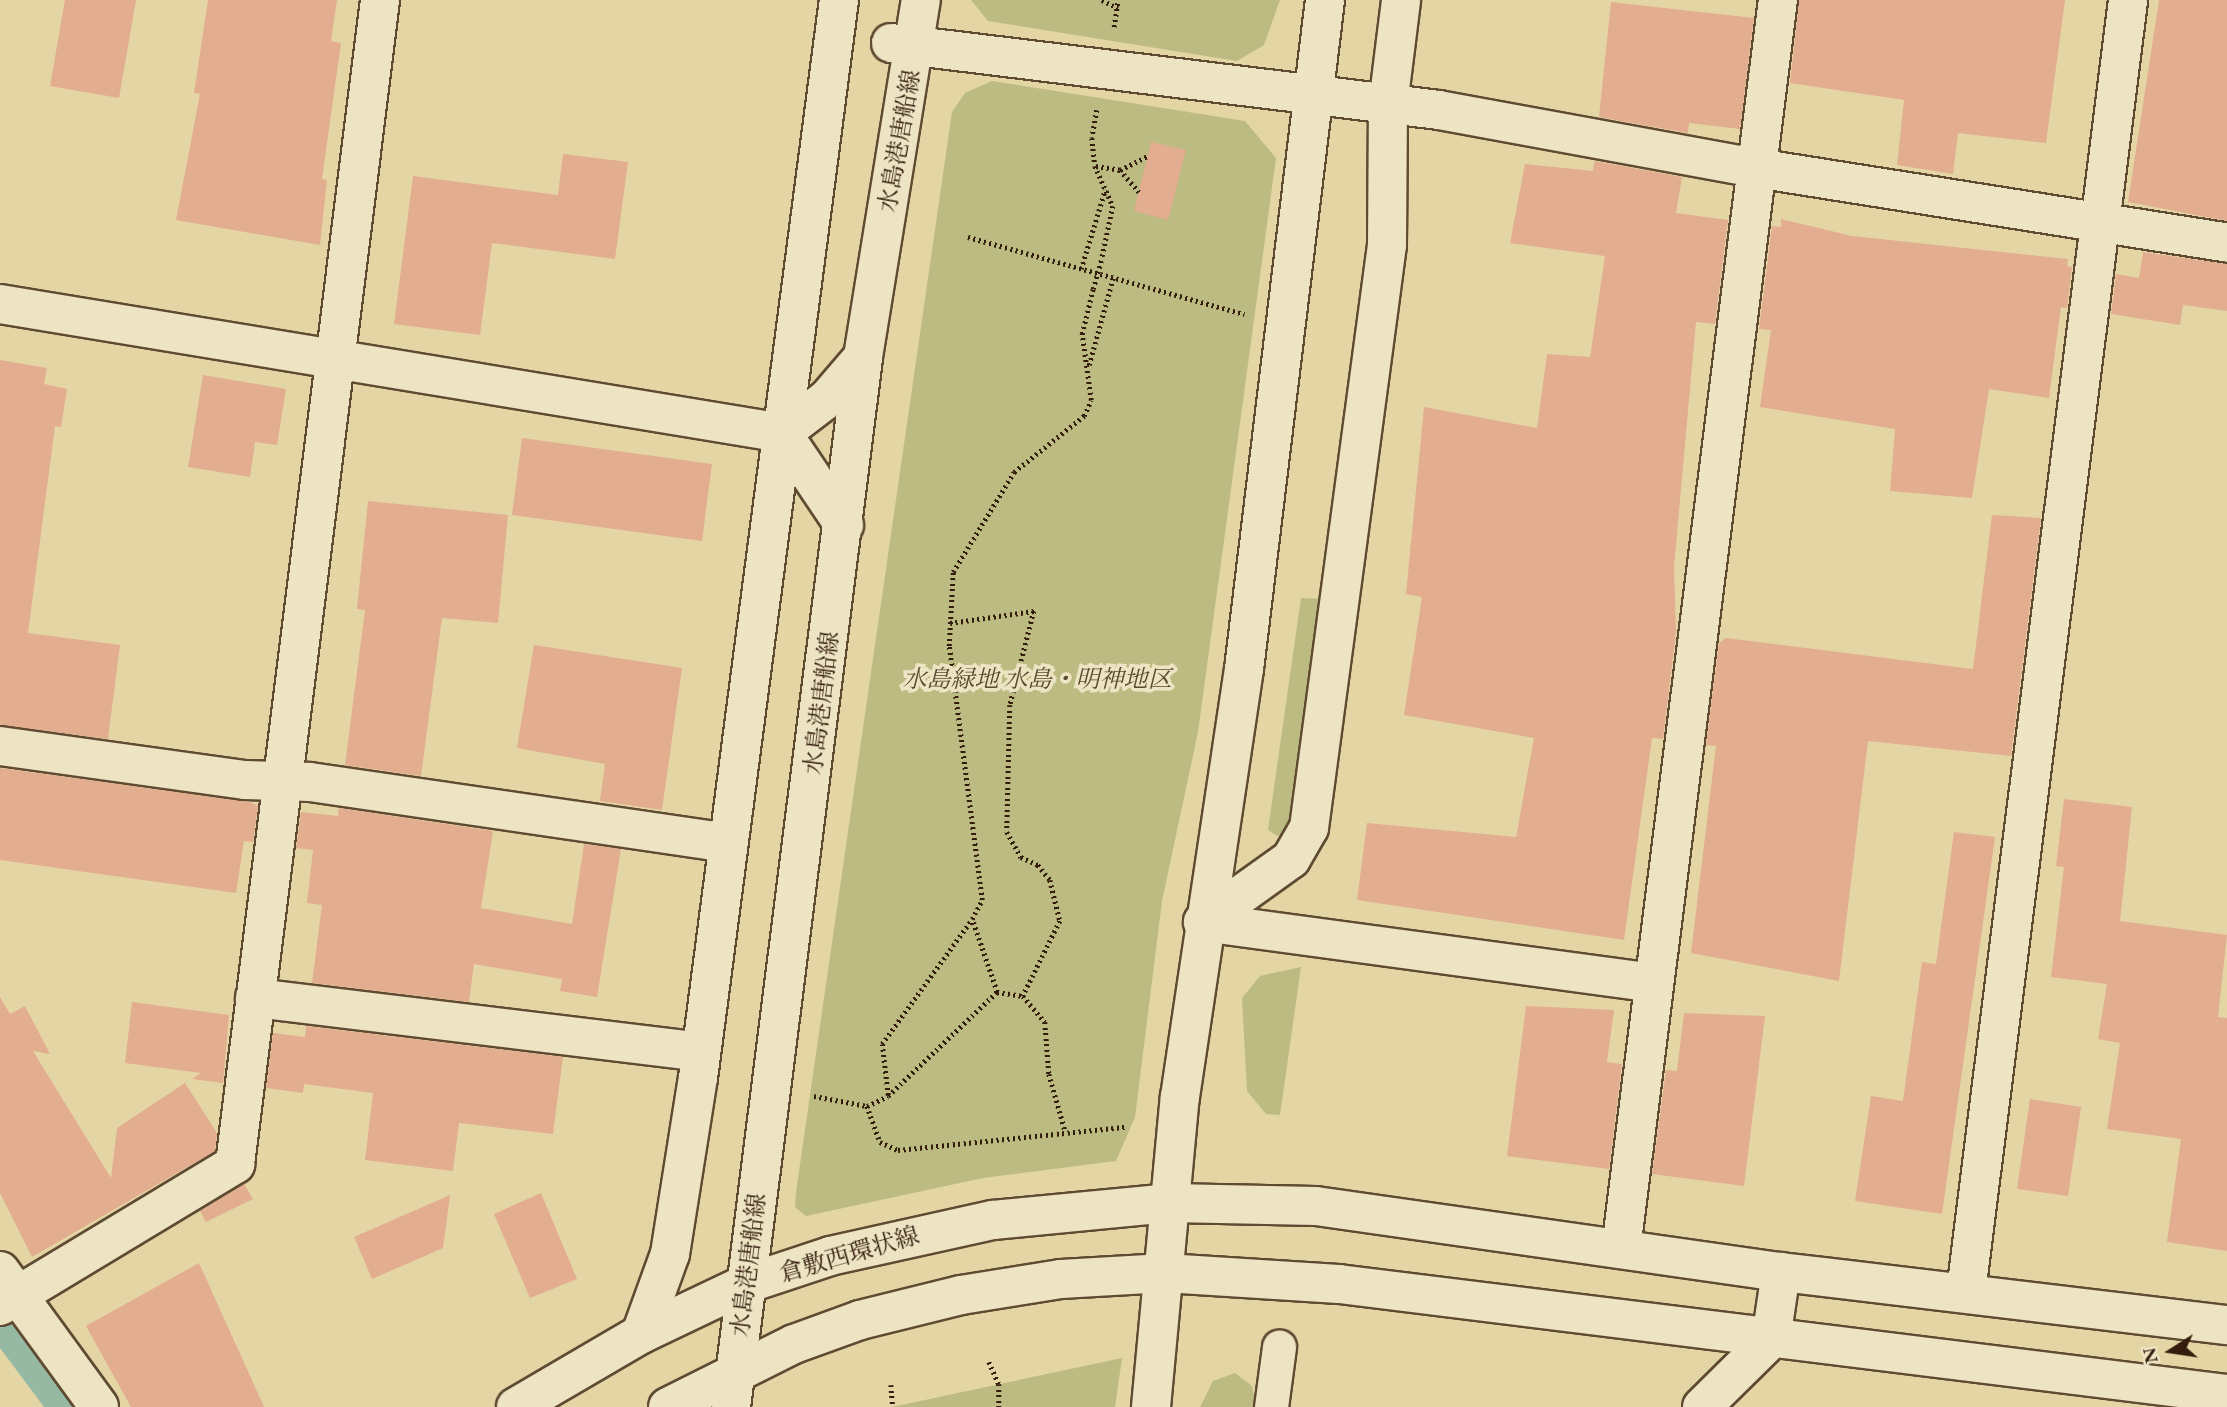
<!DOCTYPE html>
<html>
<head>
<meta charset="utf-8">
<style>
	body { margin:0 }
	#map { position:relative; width:2227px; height:1407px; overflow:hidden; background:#e4d5a5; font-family:"EB Garamond","Noto Serif JP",serif }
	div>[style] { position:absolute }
	.green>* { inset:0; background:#bbbb82 }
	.water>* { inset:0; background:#96b9a4 }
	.building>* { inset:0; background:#e3ad90 }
	.path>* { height:4.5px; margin-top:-2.25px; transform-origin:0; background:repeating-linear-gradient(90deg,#331c0c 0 2px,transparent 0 5.5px) }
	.roads { filter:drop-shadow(2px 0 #5f4a32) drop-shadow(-2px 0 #5f4a32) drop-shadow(0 2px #5f4a32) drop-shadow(0 -2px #5f4a32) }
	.pedestrian>* { height:33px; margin:-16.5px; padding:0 16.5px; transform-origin:16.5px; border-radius:16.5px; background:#ede4c4 }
	.minor>* { height:38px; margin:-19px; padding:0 19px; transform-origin:19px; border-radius:19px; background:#ede4c4 }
	.tertiary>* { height:38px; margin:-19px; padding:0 19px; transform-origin:19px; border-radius:19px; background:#ede4c4 }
	.secondary>* { height:38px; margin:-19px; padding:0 19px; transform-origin:19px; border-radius:19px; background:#ede4c4 }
	.path-bridge>* { height:4.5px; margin-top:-2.25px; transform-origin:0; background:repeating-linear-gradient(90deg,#331c0c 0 2px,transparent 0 5.5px) }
	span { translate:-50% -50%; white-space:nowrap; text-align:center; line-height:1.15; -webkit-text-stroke:7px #ede4c4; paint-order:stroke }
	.street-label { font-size:24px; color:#331c0c }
	.park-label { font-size:24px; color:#5c4c2f; font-style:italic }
	.north { position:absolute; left:2136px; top:1316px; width:70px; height:70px; -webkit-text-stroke:5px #ede4c4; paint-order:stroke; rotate:258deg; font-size:19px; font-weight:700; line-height:28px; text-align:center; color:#331c0c }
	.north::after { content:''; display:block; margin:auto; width:24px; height:32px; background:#331c0c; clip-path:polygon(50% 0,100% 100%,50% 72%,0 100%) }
</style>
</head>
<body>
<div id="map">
	<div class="green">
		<div style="clip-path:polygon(971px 0,1280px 0,1264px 45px,1237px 61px,988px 21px)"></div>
		<div style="clip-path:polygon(992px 81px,1245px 121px,1276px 158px,1198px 732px,1162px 901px,1135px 1117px,1116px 1161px,983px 1178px,806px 1216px,795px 1207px,796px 1192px,952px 112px,965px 93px)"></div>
		<div style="clip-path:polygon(1301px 598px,1324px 599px,1289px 832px,1277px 836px,1268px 830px)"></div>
		<div style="clip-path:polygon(1301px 967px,1280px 1115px,1266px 1114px,1247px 1091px,1242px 998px,1260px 976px)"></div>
		<div style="clip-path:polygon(1122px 1358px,1115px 1407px,892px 1407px)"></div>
		<div style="clip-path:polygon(1235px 1373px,1252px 1386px,1256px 1407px,1200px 1407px,1213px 1381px)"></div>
	</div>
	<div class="water">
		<div style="clip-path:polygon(0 1309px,75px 1407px,44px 1407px,0 1348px)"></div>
	</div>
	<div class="building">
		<div style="clip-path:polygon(65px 0,136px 0,119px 98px,50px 86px)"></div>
		<div style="clip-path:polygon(208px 0,337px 0,331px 41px,341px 43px,322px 179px,327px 180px,320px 245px,176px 220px,200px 94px,194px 93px)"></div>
		<div style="clip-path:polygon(1799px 0,2065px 0,2046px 143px,1958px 133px,1953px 174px,1897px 165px,1904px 100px,1790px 83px)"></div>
		<div style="clip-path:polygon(2159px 0,2227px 0,2227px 221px,2128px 202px)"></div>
		<div style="clip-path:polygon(1611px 2px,1754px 18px,1740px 129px,1689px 123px,1688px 133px,1599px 117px)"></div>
		<div style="clip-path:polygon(1151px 142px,1186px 150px,1168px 220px,1134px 211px)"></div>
		<div style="clip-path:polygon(563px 154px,628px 162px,615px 259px,492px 243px,480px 335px,394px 324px,413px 176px,558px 195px)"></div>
		<div style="clip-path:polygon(1594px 161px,1682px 177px,1676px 213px,1728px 220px,1715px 324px,1696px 322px,1674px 567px,1676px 632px,1663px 739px,1652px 738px,1624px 940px,1357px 900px,1367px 823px,1516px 837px,1534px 738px,1404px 715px,1422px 597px,1406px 594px,1424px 407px,1537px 428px,1547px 354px,1590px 357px,1605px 256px,1510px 243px,1525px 164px,1593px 171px)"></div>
		<div style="clip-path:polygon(1781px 219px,1852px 236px,2068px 259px,2067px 266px,2072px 267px,2067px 308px,2061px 307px,2049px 398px,1989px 389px,1972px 498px,1890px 491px,1895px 429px,1760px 407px,1771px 330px,1759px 329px,1772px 226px,1781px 227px)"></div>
		<div style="clip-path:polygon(2143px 252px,2227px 264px,2227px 311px,2183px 305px,2180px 325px,2111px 314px,2116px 274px,2139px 278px)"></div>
		<div style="clip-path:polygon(0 360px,47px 368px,44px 384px,67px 389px,61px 427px,55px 426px,28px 633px,120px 645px,108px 739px,0 725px)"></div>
		<div style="clip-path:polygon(203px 375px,286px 389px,277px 445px,255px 442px,250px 477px,188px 467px)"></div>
		<div style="clip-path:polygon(522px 438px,712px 464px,702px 541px,512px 515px)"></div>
		<div style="clip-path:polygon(368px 501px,508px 515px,498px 623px,442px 618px,421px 776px,345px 765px,365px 610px,357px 609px)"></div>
		<div style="clip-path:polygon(1992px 515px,2041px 518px,2011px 756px,1868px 741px,1839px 981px,1691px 953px,1716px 746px,1706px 745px,1719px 643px,1726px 638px,1973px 669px)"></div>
		<div style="clip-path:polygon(534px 645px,682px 668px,662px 810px,600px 801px,605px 764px,517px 748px)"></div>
		<div style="clip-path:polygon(0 768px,250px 802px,258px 806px,253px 842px,244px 841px,236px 893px,0 860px)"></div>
		<div style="clip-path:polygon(2064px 799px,2132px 807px,2120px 921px,2227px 935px,2218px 1017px,2227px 1018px,2227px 1251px,2167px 1242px,2181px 1139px,2107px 1129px,2120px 1043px,2098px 1039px,2107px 984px,2051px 977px,2064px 867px,2056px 866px)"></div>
		<div style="clip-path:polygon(339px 808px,493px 831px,481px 908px,572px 924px,584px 844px,621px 849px,597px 997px,560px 991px,562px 979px,474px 964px,469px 1002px,312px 983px,322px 905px,307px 903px,313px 850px,296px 848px,301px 812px,338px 816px)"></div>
		<div style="clip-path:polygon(1954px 832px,1995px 837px,1942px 1214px,1855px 1201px,1871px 1096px,1903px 1101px,1922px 962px,1936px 964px)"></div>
		<div style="clip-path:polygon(0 997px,10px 1014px,25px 1006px,50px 1054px,33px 1051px,111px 1178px,117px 1128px,185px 1083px,217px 1133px,215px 1151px,32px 1257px,0 1193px)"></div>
		<div style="clip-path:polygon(132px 1002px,229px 1015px,223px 1083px,192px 1079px,201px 1073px,125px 1063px)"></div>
		<div style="clip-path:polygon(1526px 1006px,1614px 1010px,1607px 1062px,1622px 1064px,1609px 1169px,1507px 1156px)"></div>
		<div style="clip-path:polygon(1684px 1013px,1765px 1016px,1744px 1186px,1652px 1174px,1666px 1070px,1677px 1071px)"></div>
		<div style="clip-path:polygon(306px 1026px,563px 1057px,553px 1134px,459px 1123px,453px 1171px,365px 1160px,373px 1093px,304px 1084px,303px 1093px,266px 1088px,273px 1033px,305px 1037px)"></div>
		<div style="clip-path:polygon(2030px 1099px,2081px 1107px,2068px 1196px,2017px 1189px)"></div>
		<div style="clip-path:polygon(244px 1184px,253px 1199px,206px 1222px,200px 1211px)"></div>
		<div style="clip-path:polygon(541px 1193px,577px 1279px,530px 1298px,494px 1214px)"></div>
		<div style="clip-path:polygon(450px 1195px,443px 1248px,372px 1279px,354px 1237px)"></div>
		<div style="clip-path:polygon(199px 1263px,264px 1407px,131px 1407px,86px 1326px)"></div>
	</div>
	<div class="path">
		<div style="left:1102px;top:0;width:18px;rotate:27deg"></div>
		<div style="left:1114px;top:27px;width:27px;rotate:-82deg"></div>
		<div style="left:1097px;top:110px;width:28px;rotate:100deg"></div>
		<div style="left:1092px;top:138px;width:28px;rotate:84deg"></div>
		<div style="left:1095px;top:166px;width:44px;rotate:65.8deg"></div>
		<div style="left:1113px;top:206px;width:53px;rotate:101.9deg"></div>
		<div style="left:1096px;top:166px;width:24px;rotate:9deg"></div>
		<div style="left:1120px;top:170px;width:29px;rotate:49deg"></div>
		<div style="left:1120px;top:170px;width:31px;rotate:-27deg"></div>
		<div style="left:968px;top:237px;width:287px;rotate:15.6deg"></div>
		<div style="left:1081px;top:269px;width:83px;rotate:-73.1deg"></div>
		<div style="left:1089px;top:365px;width:90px;rotate:-74.6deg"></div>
		<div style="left:950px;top:623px;width:85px;rotate:-8.1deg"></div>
		<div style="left:1034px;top:611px;width:97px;rotate:104.3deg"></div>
		<div style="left:1010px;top:705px;width:127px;rotate:91.4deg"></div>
		<div style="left:1007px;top:832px;width:29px;rotate:61deg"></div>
		<div style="left:1021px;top:857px;width:19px;rotate:25deg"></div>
		<div style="left:1038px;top:865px;width:19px;rotate:51deg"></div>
		<div style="left:1050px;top:880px;width:42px;rotate:76.3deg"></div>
		<div style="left:1060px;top:921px;width:84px;rotate:116.3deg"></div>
		<div style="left:997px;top:992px;width:26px;rotate:9deg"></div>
		<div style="left:1023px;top:996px;width:34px;rotate:50deg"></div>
		<div style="left:1045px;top:1022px;width:52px;rotate:85.6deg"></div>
		<div style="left:1049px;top:1074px;width:58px;rotate:74.1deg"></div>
		<div style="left:888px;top:1095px;width:51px;rotate:-96.7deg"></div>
		<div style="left:882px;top:1044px;width:154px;rotate:-54.2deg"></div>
		<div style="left:814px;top:1096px;width:54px;rotate:10.7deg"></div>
		<div style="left:867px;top:1106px;width:38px;rotate:70deg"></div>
		<div style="left:880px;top:1142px;width:20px;rotate:24deg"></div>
		<div style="left:898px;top:1150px;width:229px;rotate:-5.8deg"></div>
		<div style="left:867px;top:1106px;width:23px;rotate:-25deg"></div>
		<div style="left:888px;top:1096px;width:151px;rotate:-43.7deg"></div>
		<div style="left:997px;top:992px;width:77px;rotate:-108.9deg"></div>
		<div style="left:972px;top:919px;width:21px;rotate:-62deg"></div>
		<div style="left:982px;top:900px;width:256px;rotate:-97.4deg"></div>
		<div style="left:949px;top:646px;width:74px;rotate:-86.9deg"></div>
		<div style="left:953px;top:572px;width:117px;rotate:-58.6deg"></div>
		<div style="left:1014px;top:472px;width:90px;rotate:-38.7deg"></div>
		<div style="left:1084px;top:416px;width:17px;rotate:-66deg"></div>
		<div style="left:1091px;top:400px;width:67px;rotate:-97.8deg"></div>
		<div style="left:1082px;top:334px;width:46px;rotate:-76.3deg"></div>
		<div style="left:989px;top:1362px;width:24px;rotate:66deg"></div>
		<div style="left:999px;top:1384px;width:23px;rotate:90deg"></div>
		<div style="left:891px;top:1385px;width:22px;rotate:85deg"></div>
	</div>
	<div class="roads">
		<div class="pedestrian">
			<div style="left:1271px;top:1407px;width:61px;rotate:-82.4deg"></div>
		</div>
		<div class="minor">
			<div style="left:891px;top:43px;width:552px;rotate:6.97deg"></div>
			<div style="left:1439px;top:110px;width:322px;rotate:10.4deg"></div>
			<div style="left:1756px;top:168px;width:477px;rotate:9deg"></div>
			<div style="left:0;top:304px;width:793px;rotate:9.37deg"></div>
			<div style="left:782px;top:433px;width:56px;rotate:-37.1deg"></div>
			<div style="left:827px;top:399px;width:55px;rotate:-49.4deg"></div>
			<div style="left:782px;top:433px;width:111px;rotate:56deg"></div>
			<div style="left:0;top:746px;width:247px;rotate:7.9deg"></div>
			<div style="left:245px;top:780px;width:65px;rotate:1.8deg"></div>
			<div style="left:310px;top:782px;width:422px;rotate:8.3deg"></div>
			<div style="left:1203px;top:922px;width:108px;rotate:-35.6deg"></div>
			<div style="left:1291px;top:859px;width:36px;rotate:-60deg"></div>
			<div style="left:1309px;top:828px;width:588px;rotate:-82.38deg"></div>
			<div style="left:1387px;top:245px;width:140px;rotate:-89.6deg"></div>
			<div style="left:1388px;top:105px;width:106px;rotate:-82.9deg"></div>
			<div style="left:1203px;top:922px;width:455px;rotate:7.7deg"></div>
			<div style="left:255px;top:998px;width:449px;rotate:6.9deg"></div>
			<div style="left:1621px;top:1249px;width:1259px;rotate:-82.84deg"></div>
			<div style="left:0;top:1271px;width:168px;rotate:53.9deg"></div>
			<div style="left:0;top:1306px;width:275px;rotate:-31.1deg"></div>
			<div style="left:235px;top:1164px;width:1173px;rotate:-82.9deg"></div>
			<div style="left:641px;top:1334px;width:85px;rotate:-70.1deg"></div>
			<div style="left:670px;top:1254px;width:178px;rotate:-81deg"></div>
			<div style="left:698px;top:1078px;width:1087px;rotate:-82.55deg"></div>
			<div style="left:1702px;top:1407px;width:97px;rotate:-44.6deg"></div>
			<div style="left:1771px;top:1339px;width:68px;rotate:-81.5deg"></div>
		</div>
		<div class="tertiary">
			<div style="left:1171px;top:1203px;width:145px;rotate:1.2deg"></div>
			<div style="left:1316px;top:1206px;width:470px;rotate:8.1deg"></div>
			<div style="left:1781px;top:1272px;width:449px;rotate:6.8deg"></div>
			<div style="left:1165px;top:1273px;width:174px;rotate:3.6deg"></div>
			<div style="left:1339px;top:1284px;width:895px;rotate:7.06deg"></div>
			<div style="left:1966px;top:1292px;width:1302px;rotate:-82.85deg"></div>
		</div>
		<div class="secondary">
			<div style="left:516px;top:1407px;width:145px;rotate:-30.3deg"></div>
			<div style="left:641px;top:1334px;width:116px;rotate:-25.5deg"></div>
			<div style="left:746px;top:1284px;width:89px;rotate:-18.4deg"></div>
			<div style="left:830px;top:1256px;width:167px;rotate:-12.5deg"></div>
			<div style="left:993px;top:1220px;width:179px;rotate:-5.5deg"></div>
			<div style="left:668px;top:1407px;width:141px;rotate:-26.6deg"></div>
			<div style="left:794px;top:1344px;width:70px;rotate:-20deg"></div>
			<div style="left:860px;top:1320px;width:104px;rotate:-13.9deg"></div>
			<div style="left:961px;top:1295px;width:101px;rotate:-9.1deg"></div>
			<div style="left:1061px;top:1279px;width:104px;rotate:-3.3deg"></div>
			<div style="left:731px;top:1407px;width:1058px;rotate:-82.83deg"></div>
			<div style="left:863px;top:357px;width:362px;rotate:-80.8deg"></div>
			<div style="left:1151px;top:1407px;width:311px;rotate:-84.7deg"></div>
			<div style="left:1180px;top:1097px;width:433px;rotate:-81.5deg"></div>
			<div style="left:1244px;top:669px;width:674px;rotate:-83.1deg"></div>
		</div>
	</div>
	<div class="path-bridge">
		<div style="left:1093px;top:289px;width:32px;rotate:-74deg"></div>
	</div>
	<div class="street-label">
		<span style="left:899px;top:141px;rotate:-80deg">水島港唐船線</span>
		<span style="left:821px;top:703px;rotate:-83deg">水島港唐船線</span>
		<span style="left:849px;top:1254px;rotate:-16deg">倉敷西環状線</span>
		<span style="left:748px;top:1265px;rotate:-83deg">水島港唐船線</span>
	</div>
	<div class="park-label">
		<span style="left:1037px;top:679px">水島緑地 水島・明神地区</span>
	</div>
	<div class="north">N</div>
</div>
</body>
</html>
